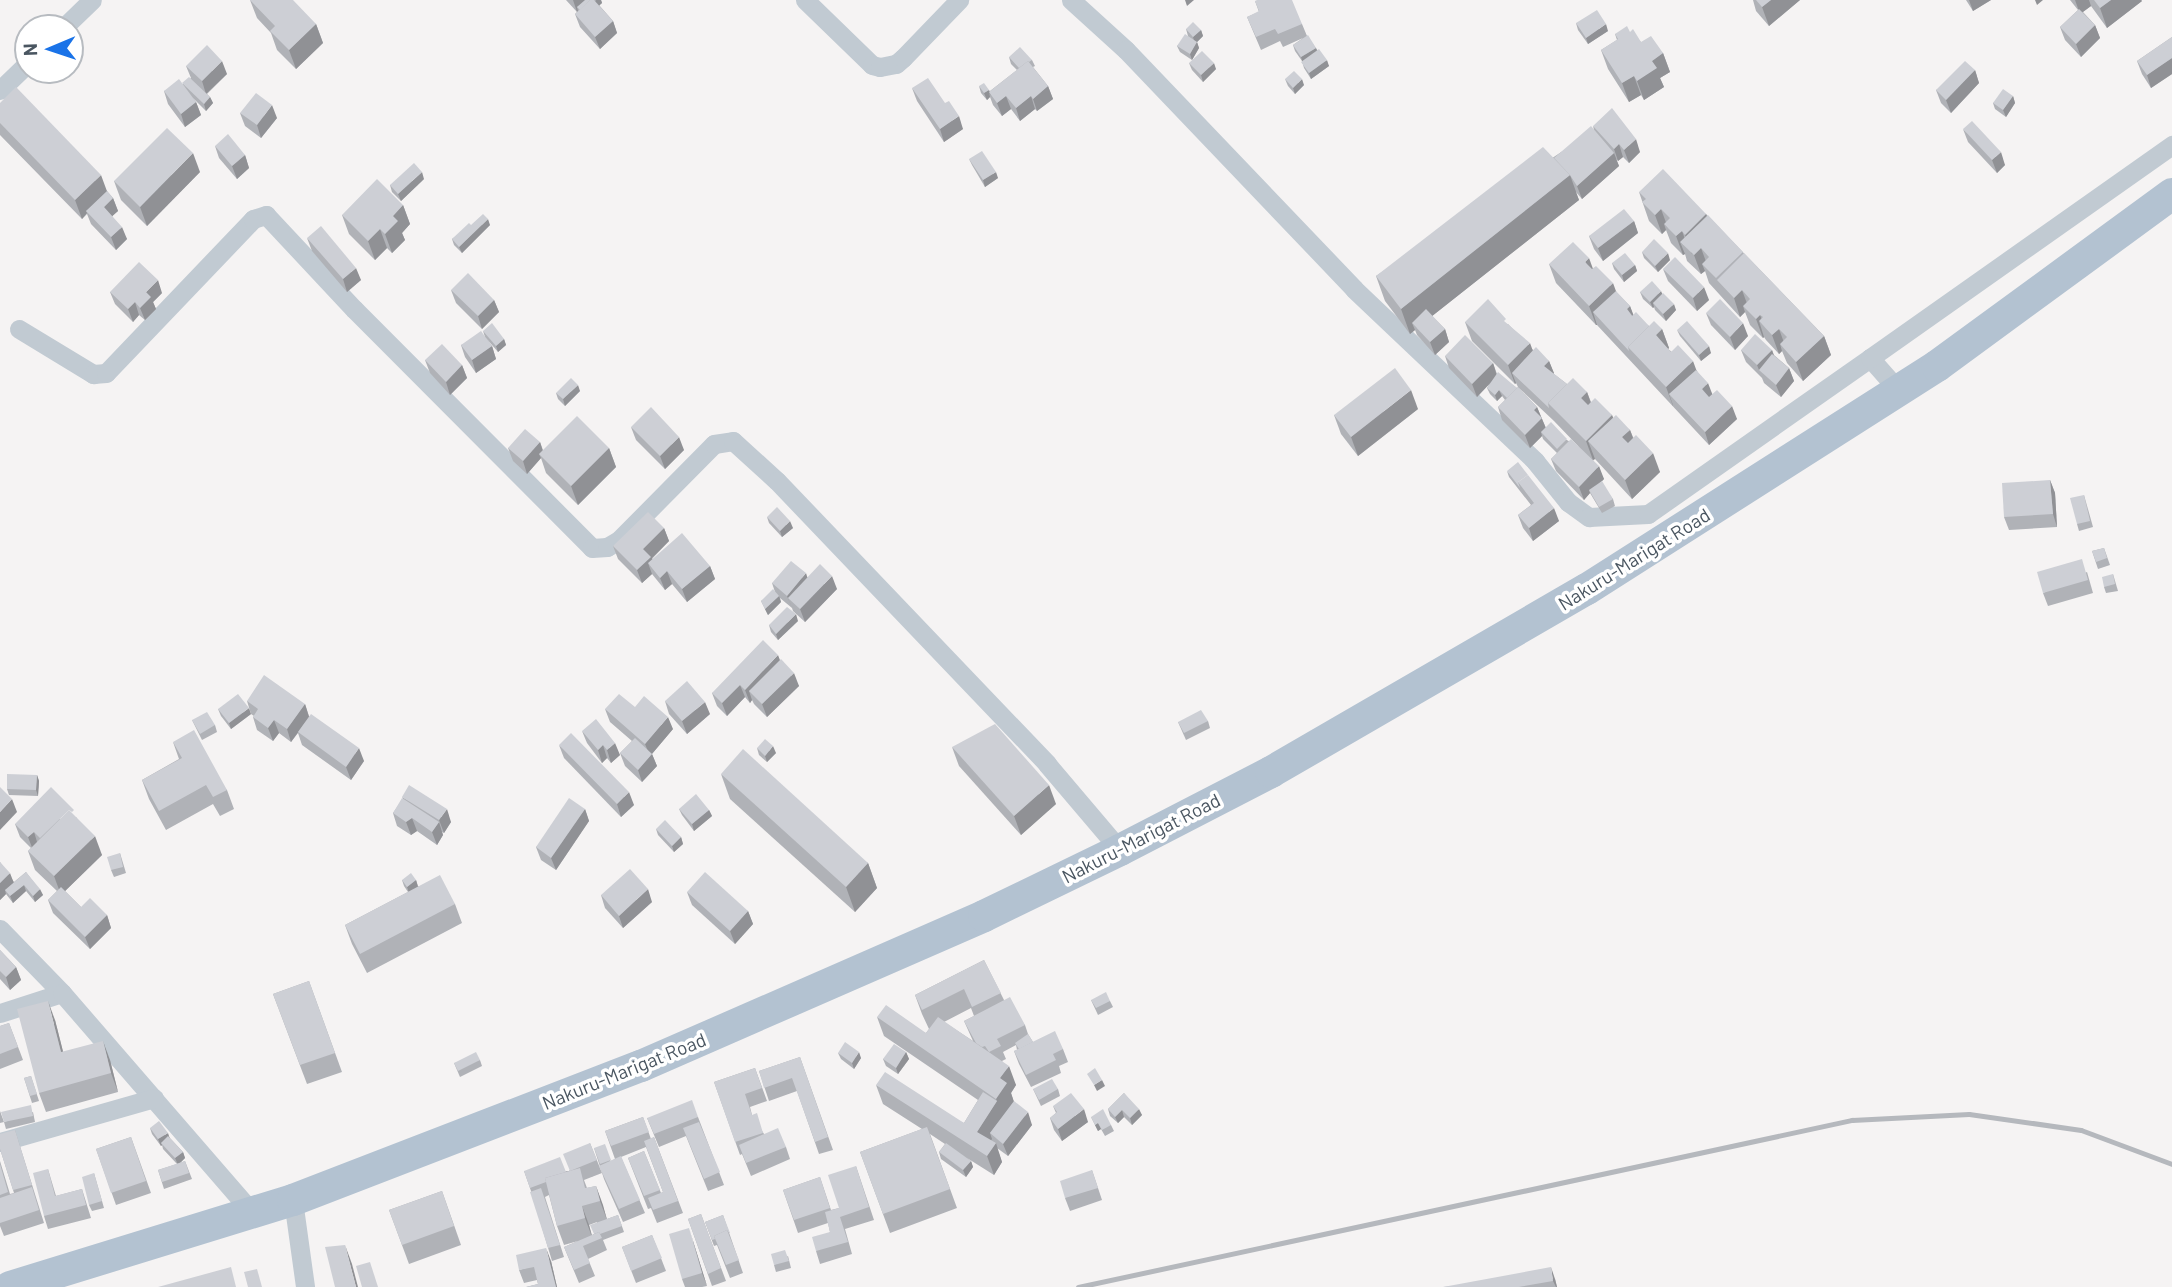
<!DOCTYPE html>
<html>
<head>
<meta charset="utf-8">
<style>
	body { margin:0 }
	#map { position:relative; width:2172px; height:1287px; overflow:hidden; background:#f5f3f3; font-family:Barlow,sans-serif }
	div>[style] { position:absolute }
	.minor>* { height:19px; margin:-9.5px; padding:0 9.5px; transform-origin:9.5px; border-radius:9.5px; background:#c1cad2 }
	.primary>* { height:32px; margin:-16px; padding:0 16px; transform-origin:16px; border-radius:16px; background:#b3c2d1 }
	.rail>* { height:5px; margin:-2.5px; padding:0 2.5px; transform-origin:2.5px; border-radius:2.5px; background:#b5b8bd }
	.wall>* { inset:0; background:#b0b2b7 }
	.shaded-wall>* { inset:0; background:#909195 }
	.building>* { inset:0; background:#cdcfd5 }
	span { translate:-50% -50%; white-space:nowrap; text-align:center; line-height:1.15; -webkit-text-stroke:7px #fff; paint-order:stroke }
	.street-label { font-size:19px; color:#4a5661 }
	.north { position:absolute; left:14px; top:14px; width:70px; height:70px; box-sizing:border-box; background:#fff; border:2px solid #b7bbc0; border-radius:50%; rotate:268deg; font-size:19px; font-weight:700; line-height:28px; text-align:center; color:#4a5661 }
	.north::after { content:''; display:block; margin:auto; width:24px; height:32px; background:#1a73e8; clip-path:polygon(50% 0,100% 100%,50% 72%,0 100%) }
</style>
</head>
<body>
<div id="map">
	<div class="minor">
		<div style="left:805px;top:0;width:93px;rotate:44.1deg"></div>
		<div style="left:872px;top:65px;width:8px;rotate:14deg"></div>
		<div style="left:880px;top:67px;width:16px;rotate:-11deg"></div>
		<div style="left:896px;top:64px;width:9px;rotate:-41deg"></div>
		<div style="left:903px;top:58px;width:81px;rotate:-46deg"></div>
		<div style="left:1071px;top:0;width:74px;rotate:42.3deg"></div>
		<div style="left:1126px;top:50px;width:330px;rotate:46.3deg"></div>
		<div style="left:1354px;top:289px;width:250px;rotate:43.5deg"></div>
		<div style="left:1535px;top:461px;width:53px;rotate:51.2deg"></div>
		<div style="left:1568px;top:502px;width:26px;rotate:36deg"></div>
		<div style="left:1589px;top:517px;width:59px;rotate:-2.9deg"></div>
		<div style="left:1648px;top:514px;width:271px;rotate:-35.1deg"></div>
		<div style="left:1870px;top:358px;width:44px;rotate:48.7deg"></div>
		<div style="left:63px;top:28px;width:40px;rotate:-44deg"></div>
		<div style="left:0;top:90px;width:39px;rotate:-44deg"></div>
		<div style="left:19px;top:329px;width:87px;rotate:31.3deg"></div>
		<div style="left:93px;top:374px;width:13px;rotate:-4deg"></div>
		<div style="left:106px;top:373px;width:213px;rotate:-46.3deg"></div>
		<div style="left:253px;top:219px;width:14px;rotate:-17deg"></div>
		<div style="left:266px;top:215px;width:129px;rotate:46.9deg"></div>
		<div style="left:354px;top:309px;width:337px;rotate:45.1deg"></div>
		<div style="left:592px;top:548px;width:15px;rotate:-4deg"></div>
		<div style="left:607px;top:547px;width:14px;rotate:-30deg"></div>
		<div style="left:619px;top:540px;width:135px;rotate:-45.3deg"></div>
		<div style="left:714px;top:444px;width:19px;rotate:-9deg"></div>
		<div style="left:733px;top:441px;width:59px;rotate:42.3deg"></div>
		<div style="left:777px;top:481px;width:391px;rotate:46.3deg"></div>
		<div style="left:1047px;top:764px;width:113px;rotate:49.7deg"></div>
		<div style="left:1870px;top:358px;width:370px;rotate:-35.2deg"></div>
		<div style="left:0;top:929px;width:89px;rotate:45.9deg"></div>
		<div style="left:0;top:1013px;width:65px;rotate:-17.9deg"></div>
		<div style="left:62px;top:993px;width:290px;rotate:49.1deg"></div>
		<div style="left:0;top:1142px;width:160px;rotate:-15.9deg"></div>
		<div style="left:293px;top:1200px;width:88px;rotate:82.1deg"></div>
	</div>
	<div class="primary">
		<div style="left:10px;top:1287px;width:296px;rotate:-17.1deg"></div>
		<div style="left:293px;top:1200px;width:373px;rotate:-21.1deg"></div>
		<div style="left:641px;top:1066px;width:374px;rotate:-23.6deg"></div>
		<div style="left:984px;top:916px;width:151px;rotate:-25.9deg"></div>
		<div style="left:1120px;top:850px;width:170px;rotate:-27.3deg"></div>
		<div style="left:1271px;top:772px;width:365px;rotate:-30.1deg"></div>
		<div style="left:1587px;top:589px;width:415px;rotate:-32.5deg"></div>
		<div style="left:1937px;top:366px;width:291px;rotate:-36.2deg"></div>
	</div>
	<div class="rail">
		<div style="left:1078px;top:1287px;width:792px;rotate:-12.18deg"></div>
		<div style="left:1852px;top:1120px;width:117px;rotate:-2.9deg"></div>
		<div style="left:1969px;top:1114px;width:113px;rotate:8.1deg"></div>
		<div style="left:2081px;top:1130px;width:97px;rotate:20.5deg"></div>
	</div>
	<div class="wall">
		<div style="clip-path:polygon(250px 0,316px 24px,323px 43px,296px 69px,277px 50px,271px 33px,257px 18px)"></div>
		<div style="clip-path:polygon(566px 0,601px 0,602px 3px,599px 5px,613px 21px,617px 33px,600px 49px,580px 27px,575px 14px,577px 12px)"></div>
		<div style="clip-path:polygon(1753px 0,1800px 0,1769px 26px,1756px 11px)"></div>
		<div style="clip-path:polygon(1966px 0,1991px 0,1973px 11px)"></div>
		<div style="clip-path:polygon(2070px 0,2141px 0,2142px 1px,2107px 28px,2091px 6px,2083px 12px,2095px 25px,2100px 38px,2081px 57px,2065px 40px,2060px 27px,2078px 10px)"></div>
		<div style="clip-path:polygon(1255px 1px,1302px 24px,1307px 36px,1329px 66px,1311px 79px,1304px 68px,1302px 61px,1295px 51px,1293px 45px,1303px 38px,1283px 47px,1280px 41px,1261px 50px,1247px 17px,1259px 12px)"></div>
		<div style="clip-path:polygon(1576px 23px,1608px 31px,1588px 44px,1578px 30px)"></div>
		<div style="clip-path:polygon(1186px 29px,1201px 30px,1203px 36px,1197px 42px,1199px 48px,1192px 60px,1180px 52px,1177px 46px,1188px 36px)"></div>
		<div style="clip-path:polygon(1630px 32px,1641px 42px,1663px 53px,1670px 72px,1660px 78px,1664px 87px,1644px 100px,1641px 95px,1629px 102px,1608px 69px,1601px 50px,1617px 40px,1615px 34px)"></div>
		<div style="clip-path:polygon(2172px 37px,2172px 74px,2151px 88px,2142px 74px,2137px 61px)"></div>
		<div style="clip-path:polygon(1009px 57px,1032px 60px,1035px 66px,1033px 67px,1048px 86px,1053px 99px,1037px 111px,1035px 109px,1020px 121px,1011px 109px,1002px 116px,993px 105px,990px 97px,987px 100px,981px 93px,979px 86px,990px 91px,1017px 70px,1011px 64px)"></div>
		<div style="clip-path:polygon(1189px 63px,1216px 69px,1203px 82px,1192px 70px)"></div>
		<div style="clip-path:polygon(186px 66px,227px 74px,207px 94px,210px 97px,213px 103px,206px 111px,193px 98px,196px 102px,201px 115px,185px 127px,168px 104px,164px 91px,183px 84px,191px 78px)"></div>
		<div style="clip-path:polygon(1975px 70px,1979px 83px,1951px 113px,1941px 103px,1936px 90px)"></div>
		<div style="clip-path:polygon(1285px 79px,1304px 85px,1295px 94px,1288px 86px)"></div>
		<div style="clip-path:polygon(912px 88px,963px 129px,944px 142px,917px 101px)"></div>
		<div style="clip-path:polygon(2013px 96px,2015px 103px,2006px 117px,1995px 109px,1993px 103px)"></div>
		<div style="clip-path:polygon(0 103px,107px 191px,113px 198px,118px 211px,112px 216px,127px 239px,116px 250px,91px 224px,87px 214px,82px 219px,0 135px)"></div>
		<div style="clip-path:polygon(240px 113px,277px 118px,261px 138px,245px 126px)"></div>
		<div style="clip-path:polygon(1593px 126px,1640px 152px,1629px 163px,1623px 157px,1618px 161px,1616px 159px,1619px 166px,1582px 199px,1575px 191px,1579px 200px,1432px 316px,1445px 329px,1449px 342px,1435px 355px,1417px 335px,1415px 330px,1410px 334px,1385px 301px,1376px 276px,1594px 130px)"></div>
		<div style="clip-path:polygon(1963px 129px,2005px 165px,1997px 173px,1968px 142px)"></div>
		<div style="clip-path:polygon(215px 146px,245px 155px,249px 168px,237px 179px,219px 158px)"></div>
		<div style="clip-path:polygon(969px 159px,998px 178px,985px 187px,972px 165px)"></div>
		<div style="clip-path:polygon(200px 172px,147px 226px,121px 200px,114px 181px)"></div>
		<div style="clip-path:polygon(424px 179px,401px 201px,392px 192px,390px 185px)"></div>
		<div style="clip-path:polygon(1639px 192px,1706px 214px,1824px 336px,1831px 355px,1803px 381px,1787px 363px,1782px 351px,1779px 354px,1766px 340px,1764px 337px,1763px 338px,1750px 325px,1745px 312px,1740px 317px,1709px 283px,1705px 271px,1701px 274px,1687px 261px,1685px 254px,1683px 255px,1671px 243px,1666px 230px,1662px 234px,1649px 221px)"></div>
		<div style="clip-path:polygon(403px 205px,410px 224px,402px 233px,405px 240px,392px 253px,387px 248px,375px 260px,349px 234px,342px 215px)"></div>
		<div style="clip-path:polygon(1634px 221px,1638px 233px,1603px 261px,1594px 249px,1589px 236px)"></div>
		<div style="clip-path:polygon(471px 225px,490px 225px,462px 253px,454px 245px,452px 239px)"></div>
		<div style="clip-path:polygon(307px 238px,361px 280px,347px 292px,312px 251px)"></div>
		<div style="clip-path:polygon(1642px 252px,1670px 260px,1658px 272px,1644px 258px)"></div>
		<div style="clip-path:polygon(1612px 263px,1635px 265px,1637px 271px,1624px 282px,1614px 269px)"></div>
		<div style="clip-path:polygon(1549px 264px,1593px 269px,1630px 306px,1633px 315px,1649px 326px,1662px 329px,1669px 348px,1668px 349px,1697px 371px,1712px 394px,1737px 419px,1709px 445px,1597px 325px,1596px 325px,1556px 283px)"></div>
		<div style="clip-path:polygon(1663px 269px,1709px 300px,1697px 311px,1668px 281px)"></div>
		<div style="clip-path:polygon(451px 290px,494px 300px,499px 312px,482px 329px,456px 303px)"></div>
		<div style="clip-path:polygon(110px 292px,162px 293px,153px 302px,156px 309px,145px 320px,139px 315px,133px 322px,115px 304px)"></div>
		<div style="clip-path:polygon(1640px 292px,1662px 294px,1676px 310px,1666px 321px,1655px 310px,1654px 307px,1653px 308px,1643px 299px)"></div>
		<div style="clip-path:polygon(1706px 313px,1748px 336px,1735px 350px,1711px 325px)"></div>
		<div style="clip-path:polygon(evenodd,1465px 322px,1508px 324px,1533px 350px,1549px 361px,1554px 374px,1567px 384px,1587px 392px,1591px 402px,1612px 415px,1613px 418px,1630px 430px,1633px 437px,1660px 472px,1632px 499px,1595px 459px,1593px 460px,1604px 479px,1600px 483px,1613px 499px,1615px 506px,1602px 513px,1590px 493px,1584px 500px,1556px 471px,1551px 459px,1557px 453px,1543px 439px,1542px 436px,1530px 448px,1502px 420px,1498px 407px,1505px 400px,1502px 396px,1497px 401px,1490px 394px,1487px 388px,1490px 383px,1477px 397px,1449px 368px,1445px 356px,1493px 363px,1497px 374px,1517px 388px,1518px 387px,1516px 383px,1515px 384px,1472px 341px,1465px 322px,1518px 387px,1554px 421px,1579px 447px,1546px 428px,1537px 407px,1518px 387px)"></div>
		<div style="clip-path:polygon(1677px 330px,1711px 353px,1701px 361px,1680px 336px)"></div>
		<div style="clip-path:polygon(483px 331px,504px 339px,506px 345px,498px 352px,486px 338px,492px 346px,496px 359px,476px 373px,465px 357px,461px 345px,485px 337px)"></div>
		<div style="clip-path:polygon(1741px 350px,1772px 350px,1774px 355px,1789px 368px,1794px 381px,1781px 397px,1764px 383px,1762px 378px,1746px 362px)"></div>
		<div style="clip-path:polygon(425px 360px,462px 365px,467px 378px,450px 395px,430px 373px)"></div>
		<div style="clip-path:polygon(580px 391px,565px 406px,558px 399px,556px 393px)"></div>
		<div style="clip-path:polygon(1418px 409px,1358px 456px,1341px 434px,1334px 415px)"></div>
		<div style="clip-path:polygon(631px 427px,684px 450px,665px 469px,636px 440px)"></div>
		<div style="clip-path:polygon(540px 442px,543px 450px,609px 448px,616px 467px,578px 505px,546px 473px,541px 458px,527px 474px,513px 461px,508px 448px)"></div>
		<div style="clip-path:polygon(1507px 471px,1559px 521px,1533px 541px,1523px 528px,1518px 515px,1531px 505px,1509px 477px)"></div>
		<div style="clip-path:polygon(2050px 480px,2055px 493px,2057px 527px,2009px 530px,2004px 517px)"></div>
		<div style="clip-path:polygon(2084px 495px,2093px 527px,2079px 531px,2077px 524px)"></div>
		<div style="clip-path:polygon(767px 517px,793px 528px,782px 537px,769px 523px)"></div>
		<div style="clip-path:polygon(664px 528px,669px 541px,652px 559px,710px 566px,715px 579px,687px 602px,672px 584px,665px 590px,652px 574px,642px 583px,618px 559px,613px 546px)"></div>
		<div style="clip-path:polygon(2104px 548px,2110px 565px,2098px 569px,2092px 551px)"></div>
		<div style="clip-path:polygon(2087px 572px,2093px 593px,2048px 606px,2043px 593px)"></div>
		<div style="clip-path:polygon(2113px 574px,2118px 591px,2106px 593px,2104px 587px)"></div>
		<div style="clip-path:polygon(807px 577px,837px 589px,805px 622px,793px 611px,792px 608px,780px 598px,781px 602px,768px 615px,761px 601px,775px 592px,772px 583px)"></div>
		<div style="clip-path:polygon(798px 621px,778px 640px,771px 632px,769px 625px)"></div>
		<div style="clip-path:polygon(780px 661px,799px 686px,767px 717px,754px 704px,752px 700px,750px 703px,745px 697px,727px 716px,717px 706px,712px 693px)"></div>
		<div style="clip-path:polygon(247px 701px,305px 704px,309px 716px,364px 761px,351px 780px,302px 745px,298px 733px,291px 742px,279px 733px,273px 741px,257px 730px,253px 717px,254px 716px,251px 714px)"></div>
		<div style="clip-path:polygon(665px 701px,710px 714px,687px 734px,669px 714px)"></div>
		<div style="clip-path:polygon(218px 709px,251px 714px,231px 729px,221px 716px)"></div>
		<div style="clip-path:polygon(605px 709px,673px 729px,652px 754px,657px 766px,642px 782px,625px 766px,620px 753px,632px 741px,610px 722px)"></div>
		<div style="clip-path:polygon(192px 720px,215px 725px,217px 732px,202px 740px)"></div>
		<div style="clip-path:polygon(1208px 721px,1210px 728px,1186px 740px,1178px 722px)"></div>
		<div style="clip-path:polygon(582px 731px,620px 755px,611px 763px,607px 758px,602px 763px,587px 743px)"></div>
		<div style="clip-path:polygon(173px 742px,227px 790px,234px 809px,220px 816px,213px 804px,166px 830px,149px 799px,142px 780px,179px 759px)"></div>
		<div style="clip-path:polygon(559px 745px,634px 805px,621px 817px,564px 758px)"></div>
		<div style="clip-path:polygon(952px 747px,1056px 804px,1021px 835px,959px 766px)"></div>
		<div style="clip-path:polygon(757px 748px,776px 753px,767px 762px,759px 755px)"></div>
		<div style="clip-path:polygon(721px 774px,868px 863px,877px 888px,855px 912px,730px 799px)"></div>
		<div style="clip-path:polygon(37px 775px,39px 781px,38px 796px,9px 795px,7px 789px)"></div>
		<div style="clip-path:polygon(402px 797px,451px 822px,444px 833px,442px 832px,443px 835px,437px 845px,417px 831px,411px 835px,397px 826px,393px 813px,403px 799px)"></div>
		<div style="clip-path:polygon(585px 809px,589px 821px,556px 870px,541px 860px,536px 847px)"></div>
		<div style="clip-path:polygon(679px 809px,709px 810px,712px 816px,694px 831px,682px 815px)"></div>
		<div style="clip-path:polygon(76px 817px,102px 855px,65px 891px,81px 907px,107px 915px,111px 928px,90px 949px,53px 913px,48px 900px,57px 891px,35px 870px,28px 851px,31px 848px,20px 837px,15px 824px)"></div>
		<div style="clip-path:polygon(656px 829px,681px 837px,683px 844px,674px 852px,658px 835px)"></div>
		<div style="clip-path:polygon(120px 853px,126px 873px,114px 877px,111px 870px)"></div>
		<div style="clip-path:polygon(0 862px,14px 882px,26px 872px,43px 895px,35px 902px,26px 891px,13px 903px,6px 894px,0 900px)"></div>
		<div style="clip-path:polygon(402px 880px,416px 880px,418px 886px,455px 904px,462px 923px,367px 973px,352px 944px,345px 925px,408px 892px,404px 886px)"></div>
		<div style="clip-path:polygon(687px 892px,748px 911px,753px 924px,735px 944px,692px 905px)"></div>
		<div style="clip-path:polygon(601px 895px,652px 902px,623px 928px,605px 908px)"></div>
		<div style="clip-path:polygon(0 950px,16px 967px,21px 980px,10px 990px,0 979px)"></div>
		<div style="clip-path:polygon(evenodd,984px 960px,1004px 1000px,1025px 1025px,1028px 1034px,1033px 1042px,1063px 1049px,1068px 1062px,1059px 1066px,1061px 1073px,1031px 1087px,1019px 1064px,1014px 1051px,1017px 1050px,1016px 1045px,1003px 1052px,1006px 1059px,1002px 1061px,1016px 1085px,1011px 1093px,1014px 1102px,1032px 1125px,1008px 1156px,997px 1148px,1002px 1162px,994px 1175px,967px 1158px,971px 1161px,973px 1167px,966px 1177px,941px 1159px,939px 1152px,945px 1144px,930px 1134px,957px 1208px,890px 1233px,860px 1152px,922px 1129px,883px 1104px,876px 1085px,964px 1123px,978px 1100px,884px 1036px,877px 1017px,926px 1033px,929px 1029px,922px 1014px,915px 995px,984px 960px,971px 1008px,974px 1016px,964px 1021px,973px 1041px,944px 1022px,971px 1008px)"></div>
		<div style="clip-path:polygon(309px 981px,342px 1072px,307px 1084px,273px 994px)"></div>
		<div style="clip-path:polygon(1091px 1000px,1110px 1001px,1113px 1007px,1098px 1015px)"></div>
		<div style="clip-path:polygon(55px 1020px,63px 1052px,110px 1060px,118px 1092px,46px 1112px,39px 1093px)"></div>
		<div style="clip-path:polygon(9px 1023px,23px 1060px,0 1069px,0 1026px)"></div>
		<div style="clip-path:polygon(906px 1052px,909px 1059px,898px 1074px,886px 1066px,883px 1059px)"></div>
		<div style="clip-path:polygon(838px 1053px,861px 1058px,854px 1069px,841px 1059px)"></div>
		<div style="clip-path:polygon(800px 1057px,833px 1150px,819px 1154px,797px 1091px,769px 1101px,759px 1071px)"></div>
		<div style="clip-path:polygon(480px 1060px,482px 1066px,460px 1077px,454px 1063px)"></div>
		<div style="clip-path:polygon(755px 1068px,767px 1101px,750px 1107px,752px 1115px,764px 1134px,786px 1147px,790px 1159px,751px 1176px,742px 1154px,740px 1155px,714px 1082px)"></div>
		<div style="clip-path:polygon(31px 1076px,39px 1101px,32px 1103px,24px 1078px)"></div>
		<div style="clip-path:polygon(1033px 1089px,1058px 1089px,1060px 1096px,1041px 1106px)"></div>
		<div style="clip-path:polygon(1124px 1093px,1142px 1115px,1132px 1125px,1124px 1117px,1118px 1123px,1110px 1116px,1108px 1109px)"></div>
		<div style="clip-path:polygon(1053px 1106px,1088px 1122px,1062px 1141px,1054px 1130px,1050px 1118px,1056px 1113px)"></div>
		<div style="clip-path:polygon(0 1111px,4px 1122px,0 1123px)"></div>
		<div style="clip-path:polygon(33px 1112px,35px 1122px,6px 1129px,4px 1122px)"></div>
		<div style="clip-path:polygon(643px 1117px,651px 1139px,654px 1137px,683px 1213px,657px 1223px,651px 1208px,648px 1209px,628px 1158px,644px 1151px,661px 1193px,663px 1192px,646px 1147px,621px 1157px,645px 1213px,623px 1222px,604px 1179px,594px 1148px,611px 1161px,615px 1159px,605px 1131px)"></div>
		<div style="clip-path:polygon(698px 1117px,724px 1185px,708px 1191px,686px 1136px,659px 1147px,647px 1118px)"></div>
		<div style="clip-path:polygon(1091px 1117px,1111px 1125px,1114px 1131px,1105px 1136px,1101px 1129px,1098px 1131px)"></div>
		<div style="clip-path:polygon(150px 1128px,169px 1137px,183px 1152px,185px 1158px,180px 1163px,185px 1161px,192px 1179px,164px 1189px,158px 1170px,177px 1164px,163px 1149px,162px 1145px,161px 1146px,152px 1134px)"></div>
		<div style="clip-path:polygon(15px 1130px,44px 1223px,4px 1236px,0 1226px,0 1161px,10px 1194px,14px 1193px,0 1149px)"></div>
		<div style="clip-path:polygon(131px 1137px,151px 1193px,116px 1205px,96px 1149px)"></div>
		<div style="clip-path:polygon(evenodd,590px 1143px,602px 1173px,584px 1180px,587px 1188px,596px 1186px,607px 1219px,618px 1215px,624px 1232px,603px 1240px,607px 1250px,588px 1259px,595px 1276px,579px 1283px,564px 1247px,578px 1241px,564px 1245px,557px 1226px,549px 1195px,545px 1197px,564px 1257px,552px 1261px,531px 1191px,524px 1171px,569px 1171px,590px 1143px,597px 1222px,594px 1234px,592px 1235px,589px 1225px,597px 1222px)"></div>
		<div style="clip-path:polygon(856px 1166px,874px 1220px,845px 1229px,852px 1254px,820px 1264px,816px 1251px,830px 1232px,828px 1223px,798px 1233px,783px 1190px,820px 1177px,831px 1210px,839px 1208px)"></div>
		<div style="clip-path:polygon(48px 1169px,56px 1196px,82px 1189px,91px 1218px,48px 1229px,44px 1216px)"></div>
		<div style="clip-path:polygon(1092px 1170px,1102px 1200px,1070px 1211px,1065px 1198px)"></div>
		<div style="clip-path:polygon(94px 1173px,104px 1208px,92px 1211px,89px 1205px)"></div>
		<div style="clip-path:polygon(442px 1191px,461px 1245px,409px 1264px,389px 1210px)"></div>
		<div style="clip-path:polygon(701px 1214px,726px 1281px,712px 1286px,688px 1219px)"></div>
		<div style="clip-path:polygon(723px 1215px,743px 1273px,730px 1278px,717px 1245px,714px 1246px,705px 1222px)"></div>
		<div style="clip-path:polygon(652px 1235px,666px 1271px,636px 1283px,622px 1247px)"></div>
		<div style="clip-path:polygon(693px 1241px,707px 1286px,702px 1287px,685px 1287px,682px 1279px)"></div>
		<div style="clip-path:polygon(788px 1256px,791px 1268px,776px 1272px,774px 1265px)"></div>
		<div style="clip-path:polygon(551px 1261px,557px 1287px,526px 1287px,538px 1284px,537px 1280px,524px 1283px,519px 1270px)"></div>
		<div style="clip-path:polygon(1555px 1279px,1557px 1287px,1443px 1287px)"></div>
	</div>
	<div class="shaded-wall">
		<div style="clip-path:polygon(573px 0,589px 0,577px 7px,578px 11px,577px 12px)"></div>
		<div style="clip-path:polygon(596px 0,601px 0,602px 3px,585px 19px)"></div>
		<div style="clip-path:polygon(1185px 0,1194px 0,1187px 6px)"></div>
		<div style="clip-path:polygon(1771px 0,1800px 0,1769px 26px,1762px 7px)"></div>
		<div style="clip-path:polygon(1969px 0,1991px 0,1973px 11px)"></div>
		<div style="clip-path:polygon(2035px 0,2043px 0,2037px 5px)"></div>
		<div style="clip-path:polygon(2075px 0,2089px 0,2091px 6px,2080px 14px)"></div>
		<div style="clip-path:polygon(2111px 0,2141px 0,2142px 1px,2107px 28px,2100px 8px)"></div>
		<div style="clip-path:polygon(613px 21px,617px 33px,600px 49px,595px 37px)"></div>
		<div style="clip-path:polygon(316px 24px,323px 43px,296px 69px,289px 50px)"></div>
		<div style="clip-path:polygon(1606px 24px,1608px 31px,1588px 44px,1586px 38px)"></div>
		<div style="clip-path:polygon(2095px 25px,2100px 38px,2081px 57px,2076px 44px)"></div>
		<div style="clip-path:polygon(1201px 30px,1203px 36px,1197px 42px,1199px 48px,1192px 60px,1190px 54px,1195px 44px,1193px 37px)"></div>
		<div style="clip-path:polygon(1316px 48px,1318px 54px,1303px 64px,1301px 57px)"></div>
		<div style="clip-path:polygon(1663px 53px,1670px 72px,1660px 78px,1664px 87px,1644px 100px,1637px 81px,1652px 61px)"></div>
		<div style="clip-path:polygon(2172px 58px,2172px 74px,2151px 88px,2147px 75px)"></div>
		<div style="clip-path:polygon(1327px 60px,1329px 66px,1311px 79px,1309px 73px)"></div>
		<div style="clip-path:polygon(222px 61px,227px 74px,206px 94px,202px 81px)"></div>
		<div style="clip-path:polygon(1214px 63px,1216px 69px,1203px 82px,1201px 75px)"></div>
		<div style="clip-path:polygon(1975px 70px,1979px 83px,1951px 113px,1946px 100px)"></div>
		<div style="clip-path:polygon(1634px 76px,1641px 95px,1629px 102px,1622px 83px)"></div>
		<div style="clip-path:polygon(1302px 79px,1304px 85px,1295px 94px,1293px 88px)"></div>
		<div style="clip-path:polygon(1048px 86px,1053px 99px,1037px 111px,1033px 99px)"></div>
		<div style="clip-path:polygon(989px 90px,991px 96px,989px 92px,990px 97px,987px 100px,984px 93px)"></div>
		<div style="clip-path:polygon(1006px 96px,1011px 109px,1002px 116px,997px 103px)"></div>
		<div style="clip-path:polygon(1031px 96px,1035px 109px,1020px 121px,1016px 108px)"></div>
		<div style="clip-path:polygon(2013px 96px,2015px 103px,2006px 117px,2003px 110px)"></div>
		<div style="clip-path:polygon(210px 97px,213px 103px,206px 111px,204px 104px)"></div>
		<div style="clip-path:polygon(196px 102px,201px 115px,185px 127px,181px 114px)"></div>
		<div style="clip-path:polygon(272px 105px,277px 118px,261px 138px,257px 125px)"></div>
		<div style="clip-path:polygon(959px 116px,963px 129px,944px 142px,940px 129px)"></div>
		<div style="clip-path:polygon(1636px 139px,1640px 152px,1629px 163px,1624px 150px)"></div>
		<div style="clip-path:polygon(1619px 144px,1623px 157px,1618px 161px,1614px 149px)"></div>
		<div style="clip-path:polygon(2001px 152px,2005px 165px,1997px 173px,1992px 160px)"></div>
		<div style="clip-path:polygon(193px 153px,200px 172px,147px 226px,140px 207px)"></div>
		<div style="clip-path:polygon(1614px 153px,1619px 166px,1582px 199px,1577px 186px)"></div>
		<div style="clip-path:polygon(245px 155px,249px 168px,237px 179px,232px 166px)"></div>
		<div style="clip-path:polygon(422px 172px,424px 179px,401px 201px,398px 194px)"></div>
		<div style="clip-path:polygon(996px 172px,998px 178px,985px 187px,983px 180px)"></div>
		<div style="clip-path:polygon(101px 175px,108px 194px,86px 211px,87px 213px,82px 219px,75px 200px)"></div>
		<div style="clip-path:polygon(1570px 175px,1579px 200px,1417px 328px,1412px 323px,1415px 330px,1410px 334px,1401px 309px)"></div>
		<div style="clip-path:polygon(113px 198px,118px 211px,108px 220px,104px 207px)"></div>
		<div style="clip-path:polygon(403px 205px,410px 224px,402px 233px,405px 240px,392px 253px,385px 234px,393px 216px)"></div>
		<div style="clip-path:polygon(1661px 209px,1668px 228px,1664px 224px,1666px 230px,1662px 234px,1655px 215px)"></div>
		<div style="clip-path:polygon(1706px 214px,1713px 233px,1692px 254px,1685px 235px)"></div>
		<div style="clip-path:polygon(488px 219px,490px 225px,462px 253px,459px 247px)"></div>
		<div style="clip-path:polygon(1634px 221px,1638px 233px,1603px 261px,1598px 248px)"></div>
		<div style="clip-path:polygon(122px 227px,127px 239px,116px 250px,111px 237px)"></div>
		<div style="clip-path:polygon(380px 229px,387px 248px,375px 260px,368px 241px)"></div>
		<div style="clip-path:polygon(1682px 231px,1689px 250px,1680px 242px,1685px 254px,1683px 255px,1676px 236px)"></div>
		<div style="clip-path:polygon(1701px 248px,1708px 267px,1702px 264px,1705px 271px,1701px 274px,1694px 255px)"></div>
		<div style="clip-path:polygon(1668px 253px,1670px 260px,1658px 272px,1655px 266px)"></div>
		<div style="clip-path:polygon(1589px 258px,1596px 277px,1585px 262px)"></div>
		<div style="clip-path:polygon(1635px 265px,1637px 271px,1624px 282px,1622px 275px)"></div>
		<div style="clip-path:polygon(356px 268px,361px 280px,347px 292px,343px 279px)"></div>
		<div style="clip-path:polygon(158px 280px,162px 293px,153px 302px,156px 309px,145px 320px,140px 308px,146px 292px)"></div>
		<div style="clip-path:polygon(1613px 283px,1620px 302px,1593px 312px,1597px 325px,1596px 325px,1589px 306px)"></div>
		<div style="clip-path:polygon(1704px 287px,1709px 300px,1697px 311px,1693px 298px)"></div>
		<div style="clip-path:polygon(1742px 290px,1749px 309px,1743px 306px,1745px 312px,1740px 317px,1734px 298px)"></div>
		<div style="clip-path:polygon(1661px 291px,1664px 298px,1653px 303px,1654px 307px,1653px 308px,1650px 302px)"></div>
		<div style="clip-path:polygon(494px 300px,499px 312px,482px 329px,478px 316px)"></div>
		<div style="clip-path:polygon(135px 302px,139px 315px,133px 322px,128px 309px)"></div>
		<div style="clip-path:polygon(1674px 304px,1676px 310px,1666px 321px,1663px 314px)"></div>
		<div style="clip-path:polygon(1630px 306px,1635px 319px,1627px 309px)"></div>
		<div style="clip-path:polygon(1760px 315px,1765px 327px,1759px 321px,1764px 337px,1763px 338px,1756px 319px)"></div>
		<div style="clip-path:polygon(1743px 323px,1748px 336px,1735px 350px,1730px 337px)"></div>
		<div style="clip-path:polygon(1445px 329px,1449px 342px,1435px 355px,1430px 342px)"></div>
		<div style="clip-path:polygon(1662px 329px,1669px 348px,1663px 354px,1656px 335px)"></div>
		<div style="clip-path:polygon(1779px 329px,1786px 348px,1780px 344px,1782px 351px,1779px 354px,1772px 335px)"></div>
		<div style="clip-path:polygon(1824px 336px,1831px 355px,1803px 381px,1796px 362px)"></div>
		<div style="clip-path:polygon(504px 339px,506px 345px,498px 352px,496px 346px)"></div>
		<div style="clip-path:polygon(1530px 343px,1537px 362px,1512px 373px,1516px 383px,1515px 384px,1508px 365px)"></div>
		<div style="clip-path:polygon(492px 346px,496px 359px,476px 373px,472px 360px)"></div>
		<div style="clip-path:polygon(1709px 346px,1711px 353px,1701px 361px,1699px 355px)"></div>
		<div style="clip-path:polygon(1772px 350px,1776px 363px,1759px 370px,1757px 365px)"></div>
		<div style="clip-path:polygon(1549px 361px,1554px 373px,1549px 379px,1544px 366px)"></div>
		<div style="clip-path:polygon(1693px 361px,1700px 380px,1669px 394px,1673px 405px,1673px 406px,1666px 387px)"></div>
		<div style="clip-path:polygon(1493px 363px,1497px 376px,1477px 397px,1472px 384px)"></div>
		<div style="clip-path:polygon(462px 365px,467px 378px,450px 395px,446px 382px)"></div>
		<div style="clip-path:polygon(1789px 368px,1794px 381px,1781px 397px,1776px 385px)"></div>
		<div style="clip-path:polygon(1708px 383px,1713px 396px,1707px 402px,1702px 389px)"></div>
		<div style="clip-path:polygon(578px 385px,580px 391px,565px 406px,563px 399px)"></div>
		<div style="clip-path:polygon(1411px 390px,1418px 409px,1358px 456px,1351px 437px)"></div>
		<div style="clip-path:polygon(1499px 390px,1502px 396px,1497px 401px,1495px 395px)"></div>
		<div style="clip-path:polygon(1587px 392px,1594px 412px,1581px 398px)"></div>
		<div style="clip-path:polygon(1732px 406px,1737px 419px,1709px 445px,1705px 432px)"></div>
		<div style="clip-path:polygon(1537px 407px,1547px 431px,1541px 432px,1542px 436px,1530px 448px,1525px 435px,1534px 410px)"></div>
		<div style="clip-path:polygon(1612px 415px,1619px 434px,1588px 441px,1595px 459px,1593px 460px,1586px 441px)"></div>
		<div style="clip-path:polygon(1630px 430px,1637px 449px,1629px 456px,1622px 437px)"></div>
		<div style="clip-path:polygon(679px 437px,684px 450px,665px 469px,660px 456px)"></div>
		<div style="clip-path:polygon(540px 442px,544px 455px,539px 454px,541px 458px,527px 474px,523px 461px)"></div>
		<div style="clip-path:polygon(609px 448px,616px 467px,578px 505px,571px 486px)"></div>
		<div style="clip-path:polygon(1653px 453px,1660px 472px,1632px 499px,1625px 480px)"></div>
		<div style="clip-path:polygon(1599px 466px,1604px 479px,1591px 492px,1589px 490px,1590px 493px,1584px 500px,1579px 487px)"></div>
		<div style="clip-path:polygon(2050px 480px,2055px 493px,2057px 527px,2053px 514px)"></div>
		<div style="clip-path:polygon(1554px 508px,1559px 521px,1533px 541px,1529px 528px)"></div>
		<div style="clip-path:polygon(790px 521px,793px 528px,782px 537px,780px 531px)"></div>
		<div style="clip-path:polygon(664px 528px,669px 541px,652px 558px,656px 570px,648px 563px,652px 574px,642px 583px,637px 570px,643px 549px)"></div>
		<div style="clip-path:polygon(710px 566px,715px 579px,687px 602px,682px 589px)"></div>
		<div style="clip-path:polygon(667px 571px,672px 584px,665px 590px,660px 578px)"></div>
		<div style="clip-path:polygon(806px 573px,810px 586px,788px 598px,792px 608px,787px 596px)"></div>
		<div style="clip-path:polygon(832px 576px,837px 589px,805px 622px,800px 609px)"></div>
		<div style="clip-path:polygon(779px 596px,781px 602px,768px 615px,765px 609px)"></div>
		<div style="clip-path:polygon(796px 614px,798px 621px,778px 640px,776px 634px)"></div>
		<div style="clip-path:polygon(778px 655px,783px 668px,749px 691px,752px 700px,750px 703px,745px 690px)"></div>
		<div style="clip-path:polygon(794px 673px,799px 686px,767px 717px,762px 704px)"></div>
		<div style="clip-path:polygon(740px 685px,745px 697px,727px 716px,722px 703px)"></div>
		<div style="clip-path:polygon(705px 702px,710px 714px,687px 734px,682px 721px)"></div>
		<div style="clip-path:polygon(305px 704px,309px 717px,291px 742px,287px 729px)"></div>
		<div style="clip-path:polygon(249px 708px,251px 714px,231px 729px,229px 723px)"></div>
		<div style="clip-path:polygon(668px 717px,673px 729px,651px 755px,652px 754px,657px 766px,642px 782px,638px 770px,650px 756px,645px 744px)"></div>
		<div style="clip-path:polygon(274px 720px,279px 733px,273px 741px,268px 728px)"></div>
		<div style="clip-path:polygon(615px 743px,620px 755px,611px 763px,607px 750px)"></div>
		<div style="clip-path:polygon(603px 745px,607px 758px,602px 763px,598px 750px)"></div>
		<div style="clip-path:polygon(773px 746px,776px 753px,767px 762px,765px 756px)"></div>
		<div style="clip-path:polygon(359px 748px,364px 761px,351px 780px,346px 767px)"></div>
		<div style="clip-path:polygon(37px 775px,39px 781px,38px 796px,36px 790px)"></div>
		<div style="clip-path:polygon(1049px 785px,1056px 804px,1021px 835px,1014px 816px)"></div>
		<div style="clip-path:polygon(629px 792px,634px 805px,621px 817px,617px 804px)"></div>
		<div style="clip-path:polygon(12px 799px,17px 812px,0 830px,0 812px)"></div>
		<div style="clip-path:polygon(447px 809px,451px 822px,444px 833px,439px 820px)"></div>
		<div style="clip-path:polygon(585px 809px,589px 821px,556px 870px,551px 858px)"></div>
		<div style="clip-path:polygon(709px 810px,712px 816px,694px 831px,692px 824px)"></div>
		<div style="clip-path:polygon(412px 818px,417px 831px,411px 835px,406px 822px)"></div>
		<div style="clip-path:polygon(439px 822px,443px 835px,437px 845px,432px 832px)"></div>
		<div style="clip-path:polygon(34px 832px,38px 845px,33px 850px,28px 837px)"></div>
		<div style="clip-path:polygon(95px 836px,102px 855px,61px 895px,54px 876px)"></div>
		<div style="clip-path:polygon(681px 837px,683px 844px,674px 852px,672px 846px)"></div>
		<div style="clip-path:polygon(868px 863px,877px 888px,855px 912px,846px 887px)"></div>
		<div style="clip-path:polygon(10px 873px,15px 886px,5px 890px,6px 894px,0 900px,0 883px)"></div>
		<div style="clip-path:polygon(416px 880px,418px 887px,409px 893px,407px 887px)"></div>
		<div style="clip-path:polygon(24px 885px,26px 891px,13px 903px,10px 896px)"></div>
		<div style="clip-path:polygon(40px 889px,43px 895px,35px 902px,33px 896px)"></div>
		<div style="clip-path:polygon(648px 889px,652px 902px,623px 928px,619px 916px)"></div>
		<div style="clip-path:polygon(748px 911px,753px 924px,735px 944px,730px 931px)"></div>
		<div style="clip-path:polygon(107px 915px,111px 928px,90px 949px,85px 937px)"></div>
		<div style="clip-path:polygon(16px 967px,21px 980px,10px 990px,6px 977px)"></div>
		<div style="clip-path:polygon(48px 1001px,55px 1020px,68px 1071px,61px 1052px)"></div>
		<div style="clip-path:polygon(103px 1041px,110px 1060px,118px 1092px,111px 1073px)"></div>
		<div style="clip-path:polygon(859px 1052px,861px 1058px,854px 1069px,852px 1063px)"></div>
		<div style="clip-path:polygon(906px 1052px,909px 1059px,898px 1074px,896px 1068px)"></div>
		<div style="clip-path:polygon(1009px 1066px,1016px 1085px,1011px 1093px,1014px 1102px,990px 1133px,992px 1139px,984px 1151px,977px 1132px,997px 1101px,996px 1099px,1000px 1078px)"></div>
		<div style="clip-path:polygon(1102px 1080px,1105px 1086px,1097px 1091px,1094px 1085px)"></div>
		<div style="clip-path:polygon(1084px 1109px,1088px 1122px,1062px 1141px,1058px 1129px)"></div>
		<div style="clip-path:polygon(1139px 1109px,1142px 1115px,1132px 1125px,1130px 1118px)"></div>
		<div style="clip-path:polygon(1122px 1110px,1124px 1117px,1118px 1123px,1115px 1117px)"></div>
		<div style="clip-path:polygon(1028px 1112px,1032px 1125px,1008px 1156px,1003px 1144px)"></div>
		<div style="clip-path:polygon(1098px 1123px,1101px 1129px,1098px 1131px,1095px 1125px)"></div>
		<div style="clip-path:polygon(168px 1133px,170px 1139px,161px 1143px,162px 1145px,161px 1146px,158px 1139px)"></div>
		<div style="clip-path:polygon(996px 1143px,1002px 1162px,994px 1175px,987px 1156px)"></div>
		<div style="clip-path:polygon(183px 1152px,185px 1158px,178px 1165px,175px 1158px)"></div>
		<div style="clip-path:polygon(971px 1161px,973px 1167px,966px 1177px,963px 1170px)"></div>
		<div style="clip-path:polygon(596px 1186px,603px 1205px,607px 1220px,600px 1201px)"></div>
		<div style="clip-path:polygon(582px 1206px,589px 1225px,592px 1237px,585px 1218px)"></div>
		<div style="clip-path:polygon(689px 1228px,693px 1241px,707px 1286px,702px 1273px)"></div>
		<div style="clip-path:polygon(345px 1245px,352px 1264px,358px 1287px,356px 1287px)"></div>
		<div style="clip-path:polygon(546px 1248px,551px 1261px,557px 1287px,556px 1287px)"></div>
		<div style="clip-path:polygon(1551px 1267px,1555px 1279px,1557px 1287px,1556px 1287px,1553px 1281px)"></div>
	</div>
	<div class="building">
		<div style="clip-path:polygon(250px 0,293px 0,316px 24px,289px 50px,270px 31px,275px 26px)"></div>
		<div style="clip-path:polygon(585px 0,590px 0,580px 10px,577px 7px)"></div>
		<div style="clip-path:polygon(590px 0,594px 0,613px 21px,595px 37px,575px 14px)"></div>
		<div style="clip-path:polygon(1257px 0,1292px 0,1302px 24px,1278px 34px,1275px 29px,1256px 37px,1247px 17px,1259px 11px,1255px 1px)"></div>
		<div style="clip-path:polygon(1756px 0,1771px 0,1762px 7px)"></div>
		<div style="clip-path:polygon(2094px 0,2111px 0,2100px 8px)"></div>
		<div style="clip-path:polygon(2079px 9px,2095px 25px,2076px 44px,2060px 27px)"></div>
		<div style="clip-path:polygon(1597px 10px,1606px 24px,1586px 38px,1576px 23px)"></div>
		<div style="clip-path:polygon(1193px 22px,1201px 30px,1193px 37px,1186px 29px)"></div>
		<div style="clip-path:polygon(1627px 26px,1630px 32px,1633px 29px,1641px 42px,1651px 36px,1663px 53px,1652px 61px,1657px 68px,1637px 81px,1634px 76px,1622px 83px,1601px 50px,1618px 39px,1615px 34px)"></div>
		<div style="clip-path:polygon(1185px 34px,1197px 42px,1190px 54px,1177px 46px)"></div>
		<div style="clip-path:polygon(1308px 35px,1316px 48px,1301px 57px,1293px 45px)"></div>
		<div style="clip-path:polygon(2172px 37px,2172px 58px,2147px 75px,2137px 61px)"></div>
		<div style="clip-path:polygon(207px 45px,222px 61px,202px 81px,186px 66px)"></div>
		<div style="clip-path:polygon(1020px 47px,1032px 60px,1029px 62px,1028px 61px,1019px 68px,1009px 57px)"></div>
		<div style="clip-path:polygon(1319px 49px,1327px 60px,1309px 73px,1301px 62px)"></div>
		<div style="clip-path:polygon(1202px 51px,1214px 63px,1201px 75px,1189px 63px)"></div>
		<div style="clip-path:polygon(1028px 61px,1048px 86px,1033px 99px,1031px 96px,1016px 108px,1006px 96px,997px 103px,989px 92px)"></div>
		<div style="clip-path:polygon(1965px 61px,1975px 70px,1946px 100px,1936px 90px)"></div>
		<div style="clip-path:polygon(1294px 71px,1302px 79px,1293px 88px,1285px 79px)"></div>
		<div style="clip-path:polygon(189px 77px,210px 97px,204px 104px,182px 83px)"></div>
		<div style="clip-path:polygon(928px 78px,945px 103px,949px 101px,959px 116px,940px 129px,912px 88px)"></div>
		<div style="clip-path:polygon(179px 79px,196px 102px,181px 114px,164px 91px)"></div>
		<div style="clip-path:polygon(984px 83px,989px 90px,984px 93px,979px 86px)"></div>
		<div style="clip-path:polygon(16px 87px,101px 175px,75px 200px,0 123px,0 103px)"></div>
		<div style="clip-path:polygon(2003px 89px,2013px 96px,2003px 110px,1993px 103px)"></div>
		<div style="clip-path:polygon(256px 93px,272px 105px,257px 125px,240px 113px)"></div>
		<div style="clip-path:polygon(1612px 108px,1636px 139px,1624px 150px,1619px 144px,1614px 149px,1593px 126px)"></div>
		<div style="clip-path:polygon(1972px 121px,2001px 152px,1992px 160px,1963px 129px)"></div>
		<div style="clip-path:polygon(1591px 126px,1614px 153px,1577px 186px,1570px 175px,1554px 158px)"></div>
		<div style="clip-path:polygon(167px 128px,193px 153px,140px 207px,114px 181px)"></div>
		<div style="clip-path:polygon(228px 134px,245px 155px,232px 166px,215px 146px)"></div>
		<div style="clip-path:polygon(1543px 147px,1570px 175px,1401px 309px,1376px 276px)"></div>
		<div style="clip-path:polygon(982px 151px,996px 172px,983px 180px,969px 159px)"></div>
		<div style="clip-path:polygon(414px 163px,422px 172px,398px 194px,390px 185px)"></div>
		<div style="clip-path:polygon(1663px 169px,1706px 214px,1685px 235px,1682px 231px,1676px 236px,1664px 224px,1670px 218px,1661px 209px,1655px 215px,1642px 202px,1646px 199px,1639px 192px)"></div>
		<div style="clip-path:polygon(377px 179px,403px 205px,393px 216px,398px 221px,385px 234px,380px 229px,368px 241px,342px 215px)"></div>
		<div style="clip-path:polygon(107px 191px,113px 198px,104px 207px,122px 227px,111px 237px,86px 211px)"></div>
		<div style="clip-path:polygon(1624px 209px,1634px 221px,1598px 248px,1589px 236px)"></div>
		<div style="clip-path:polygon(483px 214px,488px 219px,459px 247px,452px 239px,469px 223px,471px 225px)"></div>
		<div style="clip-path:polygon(1708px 215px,1743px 252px,1716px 278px,1702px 264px,1709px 257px,1701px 248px,1694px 255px,1680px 242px)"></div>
		<div style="clip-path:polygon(321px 226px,356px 268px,343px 279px,307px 238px)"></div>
		<div style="clip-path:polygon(1654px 239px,1668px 253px,1655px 266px,1642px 252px)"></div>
		<div style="clip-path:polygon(1573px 242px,1589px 258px,1585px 262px,1592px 269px,1596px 266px,1613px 283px,1589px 306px,1549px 264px)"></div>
		<div style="clip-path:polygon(1625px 253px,1635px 265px,1622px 275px,1612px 263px)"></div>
		<div style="clip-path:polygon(1744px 253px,1824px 336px,1796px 362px,1780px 344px,1787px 337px,1779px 329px,1772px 335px,1759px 321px,1763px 317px,1760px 315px,1756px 319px,1743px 306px,1750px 299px,1742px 290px,1734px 298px,1717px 280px)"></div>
		<div style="clip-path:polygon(1675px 257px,1704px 287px,1693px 298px,1663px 269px)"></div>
		<div style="clip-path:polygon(139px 262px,158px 280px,146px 292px,151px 297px,140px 308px,135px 302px,128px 309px,110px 292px)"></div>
		<div style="clip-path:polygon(468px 273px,494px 300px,478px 316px,451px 290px)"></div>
		<div style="clip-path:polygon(1652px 281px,1661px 291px,1650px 302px,1640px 292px)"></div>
		<div style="clip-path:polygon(1616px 291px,1630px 306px,1627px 309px,1632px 316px,1636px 312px,1649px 326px,1628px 347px,1629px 351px,1593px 312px)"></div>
		<div style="clip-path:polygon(1663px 293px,1674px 304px,1663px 314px,1653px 303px)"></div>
		<div style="clip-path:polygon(1488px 299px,1506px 319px,1504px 321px,1530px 343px,1508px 365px,1465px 322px)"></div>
		<div style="clip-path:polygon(1720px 299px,1743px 323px,1730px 337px,1706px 313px)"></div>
		<div style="clip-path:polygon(1426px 309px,1445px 329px,1430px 342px,1412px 323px)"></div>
		<div style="clip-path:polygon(1654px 321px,1662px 329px,1656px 335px,1671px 352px,1678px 345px,1693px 361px,1666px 387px,1628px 347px)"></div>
		<div style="clip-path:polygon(1687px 321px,1709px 346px,1699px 355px,1677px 330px)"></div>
		<div style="clip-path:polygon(492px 323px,504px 339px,496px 346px,483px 331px)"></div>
		<div style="clip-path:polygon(481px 331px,492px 346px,472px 360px,461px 345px)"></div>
		<div style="clip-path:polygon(1755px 334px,1772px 350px,1757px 365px,1741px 350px)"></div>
		<div style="clip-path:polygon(1465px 335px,1493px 363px,1472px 384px,1445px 356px)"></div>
		<div style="clip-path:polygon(442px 344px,462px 365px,446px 382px,425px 360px)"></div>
		<div style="clip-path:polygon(1536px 347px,1549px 361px,1544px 366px,1567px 384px,1548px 403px,1549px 408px,1512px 373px)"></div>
		<div style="clip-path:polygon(1772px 354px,1789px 368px,1776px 385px,1759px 370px)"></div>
		<div style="clip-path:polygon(1395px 368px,1411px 390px,1351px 437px,1334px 415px)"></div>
		<div style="clip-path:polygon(1696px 370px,1708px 383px,1702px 389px,1709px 397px,1717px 390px,1732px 406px,1705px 432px,1669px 394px)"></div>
		<div style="clip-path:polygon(1498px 372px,1517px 388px,1507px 398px,1499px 390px,1495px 395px,1487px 388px)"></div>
		<div style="clip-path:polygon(571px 378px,578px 385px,563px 399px,556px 393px)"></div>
		<div style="clip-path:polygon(1573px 378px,1587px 392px,1581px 398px,1588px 405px,1595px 398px,1612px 415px,1586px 441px,1548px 403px)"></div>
		<div style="clip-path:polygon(1518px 387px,1537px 407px,1534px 410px,1542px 418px,1525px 435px,1498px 407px)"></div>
		<div style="clip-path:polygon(651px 407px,679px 437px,660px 456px,631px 427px)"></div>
		<div style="clip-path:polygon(1616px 415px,1630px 430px,1622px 437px,1628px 443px,1636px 435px,1653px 453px,1625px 480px,1588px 441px)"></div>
		<div style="clip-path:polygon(577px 416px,609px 448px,571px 486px,539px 454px)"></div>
		<div style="clip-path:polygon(1551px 422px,1567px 439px,1557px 449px,1541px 432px)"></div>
		<div style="clip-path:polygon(525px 429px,540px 442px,523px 461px,508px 448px)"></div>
		<div style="clip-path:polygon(1571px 439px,1599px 466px,1579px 487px,1551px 459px)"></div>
		<div style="clip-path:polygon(1518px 462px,1528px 475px,1518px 482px,1520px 488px,1507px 471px)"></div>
		<div style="clip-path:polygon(1528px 475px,1554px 508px,1529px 528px,1518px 515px,1534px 503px,1518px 482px)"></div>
		<div style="clip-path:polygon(2050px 480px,2053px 514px,2004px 517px,2002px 483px)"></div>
		<div style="clip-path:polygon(1602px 481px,1613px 499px,1599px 507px,1589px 490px)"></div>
		<div style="clip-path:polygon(2084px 495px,2090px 521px,2077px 524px,2070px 498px)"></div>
		<div style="clip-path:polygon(777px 507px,790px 521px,780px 531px,767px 517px)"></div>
		<div style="clip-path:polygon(648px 512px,664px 528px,643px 549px,651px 557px,637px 570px,613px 546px)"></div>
		<div style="clip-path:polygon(682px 533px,710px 566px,682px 589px,667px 571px,660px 578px,648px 563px)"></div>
		<div style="clip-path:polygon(2104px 548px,2107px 558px,2096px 562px,2092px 551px)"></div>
		<div style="clip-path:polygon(2082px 559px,2088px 580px,2043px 593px,2037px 572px)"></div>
		<div style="clip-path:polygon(791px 561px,806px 573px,787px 596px,772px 583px)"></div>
		<div style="clip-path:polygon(820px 564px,832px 576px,800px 609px,788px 598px)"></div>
		<div style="clip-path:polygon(2113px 574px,2115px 584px,2104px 587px,2102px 577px)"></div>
		<div style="clip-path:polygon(773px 589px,779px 596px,765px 609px,761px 601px)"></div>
		<div style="clip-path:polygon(787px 607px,796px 614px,776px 634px,769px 625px)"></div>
		<div style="clip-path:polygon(763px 640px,778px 655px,745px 690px,740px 685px,722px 703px,712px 693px)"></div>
		<div style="clip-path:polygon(781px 659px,794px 673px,762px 704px,749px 691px)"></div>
		<div style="clip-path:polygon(264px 675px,305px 704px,287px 729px,274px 720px,268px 728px,253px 717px,258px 709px,247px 701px)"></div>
		<div style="clip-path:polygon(687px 681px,705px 702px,682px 721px,665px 701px)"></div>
		<div style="clip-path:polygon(238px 694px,249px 708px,229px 723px,218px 709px)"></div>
		<div style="clip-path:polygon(619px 694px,635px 707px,644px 696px,668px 717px,645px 744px,605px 709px)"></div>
		<div style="clip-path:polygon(1201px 710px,1208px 721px,1184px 733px,1178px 722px)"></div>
		<div style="clip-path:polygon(207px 712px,215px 725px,200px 734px,192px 720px)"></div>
		<div style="clip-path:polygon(311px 714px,359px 748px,346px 767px,298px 732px)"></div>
		<div style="clip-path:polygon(596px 719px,615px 743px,607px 750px,603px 745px,598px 750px,582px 731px)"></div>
		<div style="clip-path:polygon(995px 724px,1049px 785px,1014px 816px,952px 747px)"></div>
		<div style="clip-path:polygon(194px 730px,227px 790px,213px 797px,206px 785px,159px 811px,142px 780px,182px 758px,173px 742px)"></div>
		<div style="clip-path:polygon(571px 733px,629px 792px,617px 804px,559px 745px)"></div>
		<div style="clip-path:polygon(635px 738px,652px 754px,638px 770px,620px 753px)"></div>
		<div style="clip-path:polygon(765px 739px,773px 746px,765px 756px,757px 748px)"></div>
		<div style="clip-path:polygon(743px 749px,868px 863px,846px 887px,721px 774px)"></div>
		<div style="clip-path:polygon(7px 774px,37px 775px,36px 790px,7px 789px)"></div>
		<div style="clip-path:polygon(409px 785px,447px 809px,439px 820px,402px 797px)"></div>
		<div style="clip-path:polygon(0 787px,12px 799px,0 812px)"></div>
		<div style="clip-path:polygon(51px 787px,74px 810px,72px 812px,69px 810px,40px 838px,34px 832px,28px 837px,15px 824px)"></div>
		<div style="clip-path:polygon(696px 794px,709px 810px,692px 824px,679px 809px)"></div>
		<div style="clip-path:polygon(402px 798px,439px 822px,432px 832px,412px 818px,406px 822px,393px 813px)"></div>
		<div style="clip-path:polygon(569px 798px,585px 809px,551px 858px,536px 847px)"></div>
		<div style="clip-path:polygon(69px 810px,95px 836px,54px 876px,28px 851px)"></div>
		<div style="clip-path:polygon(665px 820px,681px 837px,672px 846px,656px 829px)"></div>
		<div style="clip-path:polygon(120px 853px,123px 867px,111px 870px,107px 857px)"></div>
		<div style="clip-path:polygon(0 862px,10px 873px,0 883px)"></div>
		<div style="clip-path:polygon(630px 869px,648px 889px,619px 916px,601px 895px)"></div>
		<div style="clip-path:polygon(26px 872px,40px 889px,33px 896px,24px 885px,10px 896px,5px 890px)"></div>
		<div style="clip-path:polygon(705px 872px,748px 911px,730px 931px,687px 892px)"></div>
		<div style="clip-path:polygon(411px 873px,416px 880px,407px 887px,402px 880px)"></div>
		<div style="clip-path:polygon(440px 875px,455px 904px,360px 954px,345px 925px)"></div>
		<div style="clip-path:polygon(61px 887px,81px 907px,90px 898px,107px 915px,85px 937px,48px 900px)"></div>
		<div style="clip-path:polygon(0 950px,16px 967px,6px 977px,0 971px)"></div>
		<div style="clip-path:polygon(984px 960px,1001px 993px,972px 1007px,964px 989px,922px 1010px,915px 995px)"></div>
		<div style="clip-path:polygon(309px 981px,335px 1053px,300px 1065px,273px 994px)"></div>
		<div style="clip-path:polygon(1106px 992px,1110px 1001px,1096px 1008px,1091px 1000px)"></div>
		<div style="clip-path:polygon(1010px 997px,1025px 1025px,997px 1039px,1001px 1046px,989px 1052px,985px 1046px,982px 1047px,976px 1043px,964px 1021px)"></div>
		<div style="clip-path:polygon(48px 1001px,61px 1052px,103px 1041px,111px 1073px,39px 1093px,17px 1009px)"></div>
		<div style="clip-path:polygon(886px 1005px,926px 1033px,938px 1017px,1009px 1066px,1000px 1078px,1007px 1083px,996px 1099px,877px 1017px)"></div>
		<div style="clip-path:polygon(9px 1023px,18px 1047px,0 1054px,0 1026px)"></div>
		<div style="clip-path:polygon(1055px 1031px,1063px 1049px,1053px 1054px,1056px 1060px,1026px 1075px,1014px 1051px)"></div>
		<div style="clip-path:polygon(1028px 1034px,1033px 1042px,1019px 1049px,1015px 1043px)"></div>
		<div style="clip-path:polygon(845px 1042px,859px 1052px,852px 1063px,838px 1053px)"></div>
		<div style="clip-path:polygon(894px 1044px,906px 1052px,896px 1068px,883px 1059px)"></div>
		<div style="clip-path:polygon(476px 1052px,480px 1060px,458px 1071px,454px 1063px)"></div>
		<div style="clip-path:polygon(800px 1057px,828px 1137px,815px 1142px,792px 1078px,764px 1088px,759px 1071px)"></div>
		<div style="clip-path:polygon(755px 1068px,762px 1088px,745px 1094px,752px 1115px,757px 1113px,763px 1133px,735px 1142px,714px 1082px)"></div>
		<div style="clip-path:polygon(1095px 1068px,1102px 1080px,1094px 1085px,1087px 1074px)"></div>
		<div style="clip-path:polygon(885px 1072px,964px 1123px,983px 1092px,997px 1101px,977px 1132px,996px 1143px,987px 1156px,876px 1085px)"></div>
		<div style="clip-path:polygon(31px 1076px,37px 1094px,30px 1096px,24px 1078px)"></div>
		<div style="clip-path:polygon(1052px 1079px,1058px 1089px,1039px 1100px,1033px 1089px)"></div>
		<div style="clip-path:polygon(1071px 1093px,1084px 1109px,1058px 1129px,1050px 1118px,1057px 1112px,1053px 1106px)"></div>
		<div style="clip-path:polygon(1124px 1093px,1139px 1109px,1130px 1118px,1122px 1110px,1115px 1117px,1108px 1109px)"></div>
		<div style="clip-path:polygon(692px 1100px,698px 1117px,654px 1134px,647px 1118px)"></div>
		<div style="clip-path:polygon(1014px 1101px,1028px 1112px,1003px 1144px,990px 1133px)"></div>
		<div style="clip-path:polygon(31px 1105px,33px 1116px,4px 1122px,1px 1112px)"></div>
		<div style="clip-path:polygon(1103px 1109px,1111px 1125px,1102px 1130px,1098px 1123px,1095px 1125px,1091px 1117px)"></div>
		<div style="clip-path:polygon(643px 1117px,649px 1132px,611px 1146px,605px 1131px)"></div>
		<div style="clip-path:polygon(159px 1121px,168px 1133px,158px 1139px,150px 1128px)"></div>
		<div style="clip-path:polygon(699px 1122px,720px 1172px,704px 1179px,683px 1128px)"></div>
		<div style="clip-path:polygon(927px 1127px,950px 1189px,883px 1214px,860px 1152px)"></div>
		<div style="clip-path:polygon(778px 1128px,786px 1147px,746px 1163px,739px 1145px)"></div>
		<div style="clip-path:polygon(15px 1130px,32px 1185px,13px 1190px,0 1149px,0 1134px)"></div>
		<div style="clip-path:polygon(168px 1136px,183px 1152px,175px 1158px,161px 1143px)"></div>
		<div style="clip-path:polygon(131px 1137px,146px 1181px,111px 1193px,96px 1149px)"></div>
		<div style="clip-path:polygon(654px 1137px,678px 1201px,653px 1210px,648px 1198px,663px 1192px,644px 1141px)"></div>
		<div style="clip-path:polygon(590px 1143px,597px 1160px,570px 1171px,563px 1154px)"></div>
		<div style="clip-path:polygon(946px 1143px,971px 1161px,963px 1170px,939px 1152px)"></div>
		<div style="clip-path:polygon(605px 1144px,611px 1160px,600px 1164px,594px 1148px)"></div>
		<div style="clip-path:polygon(644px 1151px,660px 1190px,644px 1196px,628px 1158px)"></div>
		<div style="clip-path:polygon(621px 1156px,640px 1200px,619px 1209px,599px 1166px)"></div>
		<div style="clip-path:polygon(560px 1157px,566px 1172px,545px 1178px,546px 1182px,530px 1188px,524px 1171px)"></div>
		<div style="clip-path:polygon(185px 1161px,189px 1173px,162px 1182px,158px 1170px)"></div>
		<div style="clip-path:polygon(0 1164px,8px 1192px,0 1195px)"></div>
		<div style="clip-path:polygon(856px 1166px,869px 1207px,840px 1217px,848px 1242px,816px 1251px,812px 1237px,830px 1232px,825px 1212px,839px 1208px,828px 1175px)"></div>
		<div style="clip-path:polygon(580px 1168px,585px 1188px,596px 1186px,600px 1201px,582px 1206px,585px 1218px,557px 1226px,545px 1178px)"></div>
		<div style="clip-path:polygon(48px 1169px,55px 1196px,82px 1189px,86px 1205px,44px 1216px,33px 1173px)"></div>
		<div style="clip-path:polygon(1092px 1170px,1098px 1188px,1065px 1198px,1060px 1181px)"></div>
		<div style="clip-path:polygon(94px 1173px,102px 1201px,89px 1205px,82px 1177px)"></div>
		<div style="clip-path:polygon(820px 1177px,830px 1208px,794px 1220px,783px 1190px)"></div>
		<div style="clip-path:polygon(32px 1187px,39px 1210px,0 1223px,0 1198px)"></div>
		<div style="clip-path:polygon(541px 1188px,560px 1245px,548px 1248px,530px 1192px)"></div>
		<div style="clip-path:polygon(442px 1191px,454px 1226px,402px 1245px,389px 1210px)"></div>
		<div style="clip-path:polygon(701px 1214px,721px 1268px,708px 1274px,688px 1219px)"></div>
		<div style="clip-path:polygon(618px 1215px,622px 1226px,600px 1234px,599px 1232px,594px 1234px,590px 1225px)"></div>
		<div style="clip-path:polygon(723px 1215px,730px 1233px,729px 1233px,727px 1230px,714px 1236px,715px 1239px,712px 1240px,705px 1222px)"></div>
		<div style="clip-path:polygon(689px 1228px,702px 1273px,682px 1279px,669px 1234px)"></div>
		<div style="clip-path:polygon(727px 1230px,739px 1260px,726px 1265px,714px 1236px)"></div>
		<div style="clip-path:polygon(599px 1232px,602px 1238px,583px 1246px,590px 1263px,574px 1270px,564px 1247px)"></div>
		<div style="clip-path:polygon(652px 1235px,662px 1258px,631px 1271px,622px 1247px)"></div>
		<div style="clip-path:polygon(345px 1245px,356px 1287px,335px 1287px,325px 1247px)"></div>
		<div style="clip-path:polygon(546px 1248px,556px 1287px,526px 1287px,538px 1284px,534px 1267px,519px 1270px,516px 1255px)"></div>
		<div style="clip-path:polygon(785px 1250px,789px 1261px,774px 1265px,771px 1254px)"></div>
		<div style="clip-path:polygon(370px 1262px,378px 1287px,362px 1287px,356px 1266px)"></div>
		<div style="clip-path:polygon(231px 1267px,236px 1287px,158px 1287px)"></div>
		<div style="clip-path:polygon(1551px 1267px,1553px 1281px,1519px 1287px,1443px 1287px)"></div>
		<div style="clip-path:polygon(257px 1269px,262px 1287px,248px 1287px,244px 1272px)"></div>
	</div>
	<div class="street-label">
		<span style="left:1634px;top:559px;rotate:-32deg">Nakuru-Marigat Road</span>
		<span style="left:1141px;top:838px;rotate:-27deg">Nakuru-Marigat Road</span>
		<span style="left:624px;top:1071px;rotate:-22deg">Nakuru-Marigat Road</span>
	</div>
	<div class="north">N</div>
</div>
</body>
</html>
